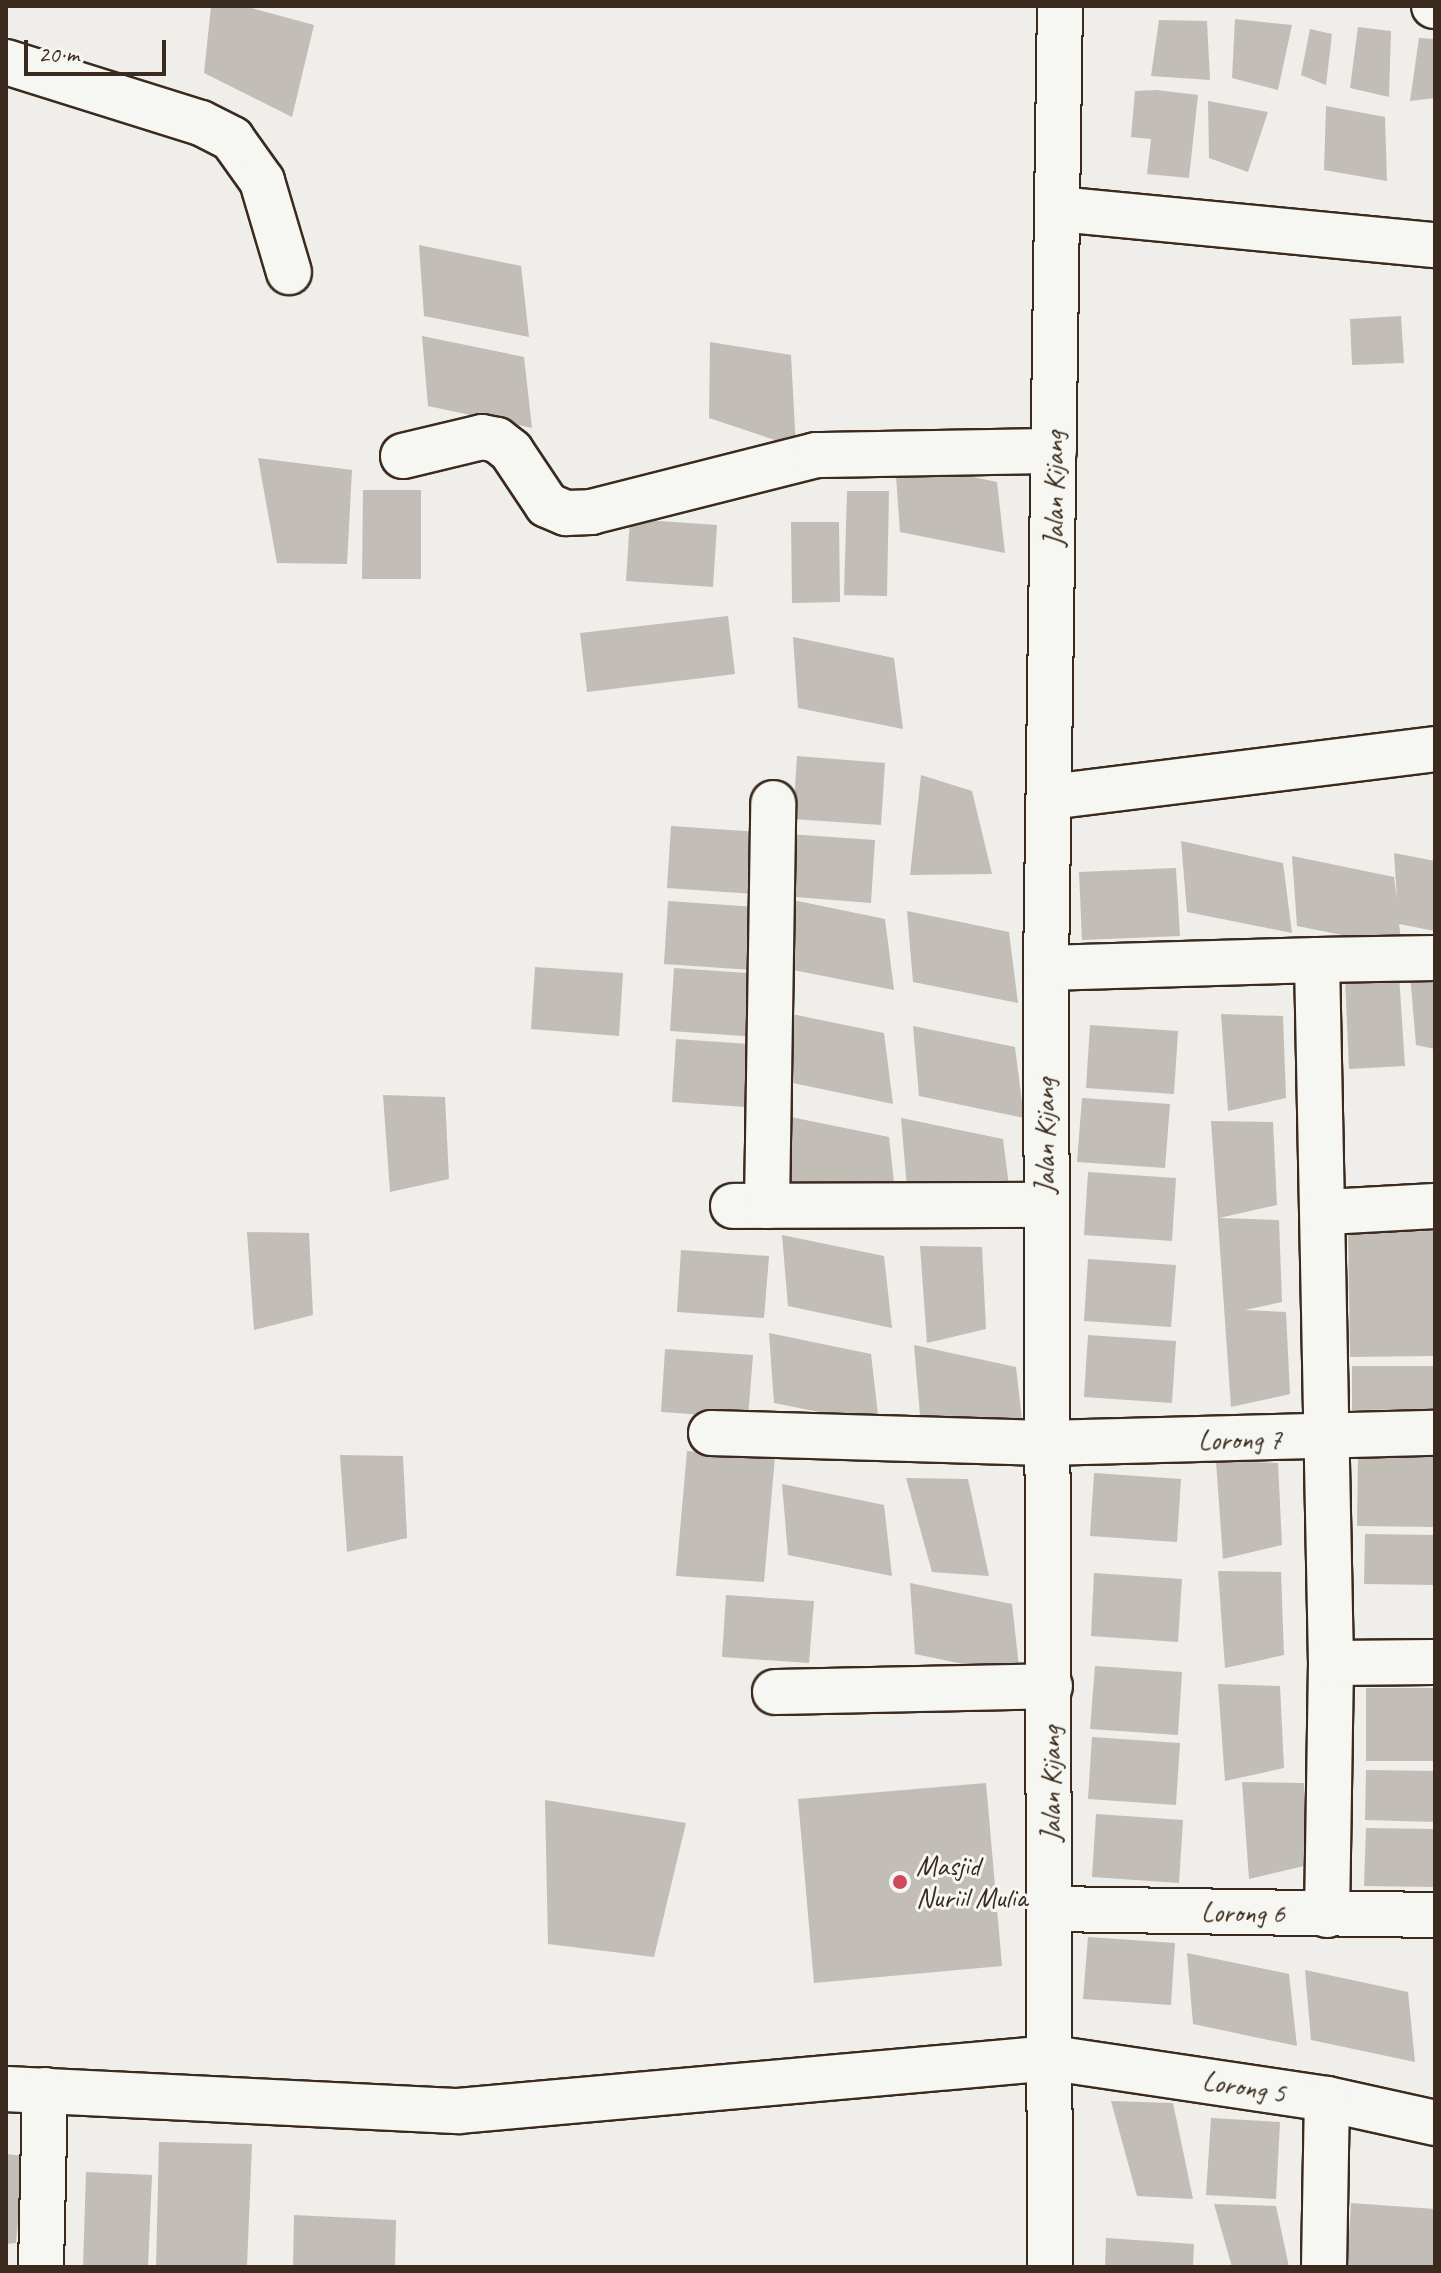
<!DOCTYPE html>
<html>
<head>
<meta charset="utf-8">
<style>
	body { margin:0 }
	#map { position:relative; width:1441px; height:2273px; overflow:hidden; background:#efeeea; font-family:Caveat,sans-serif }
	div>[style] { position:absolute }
	.building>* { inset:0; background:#c2bdb7 }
	.roads { filter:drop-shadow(2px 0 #3b2a1e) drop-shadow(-2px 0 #3b2a1e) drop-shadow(0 2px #3b2a1e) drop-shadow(0 -2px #3b2a1e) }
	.minor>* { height:44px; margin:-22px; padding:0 22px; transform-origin:22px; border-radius:22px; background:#f6f6f2 }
	.dots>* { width:22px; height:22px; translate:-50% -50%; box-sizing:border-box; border:4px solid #f6f6f2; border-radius:50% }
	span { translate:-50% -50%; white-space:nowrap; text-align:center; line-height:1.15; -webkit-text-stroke:6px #f6f6f2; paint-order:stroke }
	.street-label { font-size:28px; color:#3b2a1e }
	.poi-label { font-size:28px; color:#3b2a1e }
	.left { translate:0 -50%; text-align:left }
	.frame { position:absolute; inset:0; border:8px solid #3b2a1e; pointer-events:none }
	.scale { position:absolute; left:24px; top:40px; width:142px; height:36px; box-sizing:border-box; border:4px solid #3b2a1e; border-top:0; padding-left:10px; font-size:24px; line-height:28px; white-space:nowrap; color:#3b2a1e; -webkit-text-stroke:6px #f6f6f2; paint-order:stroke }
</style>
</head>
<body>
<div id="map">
	<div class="building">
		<div style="clip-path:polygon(211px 6px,244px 6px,314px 25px,292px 117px,204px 73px)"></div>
		<div style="clip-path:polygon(1235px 19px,1292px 25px,1278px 90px,1232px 78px)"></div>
		<div style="clip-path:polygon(1159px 20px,1207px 21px,1210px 80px,1151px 76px)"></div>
		<div style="clip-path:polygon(1358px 27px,1391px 31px,1389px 97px,1350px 88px)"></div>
		<div style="clip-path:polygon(1310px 29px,1332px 34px,1326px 85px,1301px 75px)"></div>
		<div style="clip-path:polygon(1419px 38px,1435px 39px,1435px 98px,1410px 101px)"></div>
		<div style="clip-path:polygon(1156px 90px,1198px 95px,1189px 178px,1147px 174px,1151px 139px,1131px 137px,1135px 91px)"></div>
		<div style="clip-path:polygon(1208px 101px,1268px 112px,1248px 172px,1209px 158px)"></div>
		<div style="clip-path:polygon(1326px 106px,1385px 117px,1387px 181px,1324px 170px)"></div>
		<div style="clip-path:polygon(419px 245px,521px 266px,529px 337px,424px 316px)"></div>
		<div style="clip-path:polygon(1401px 316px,1404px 363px,1352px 365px,1350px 319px)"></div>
		<div style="clip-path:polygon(422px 336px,524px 357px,532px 428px,428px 406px)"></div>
		<div style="clip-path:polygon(710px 342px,791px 355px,796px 447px,709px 418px)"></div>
		<div style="clip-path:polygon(258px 458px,352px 470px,347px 564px,277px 563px)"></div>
		<div style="clip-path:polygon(895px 461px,997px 482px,1005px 553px,900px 532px)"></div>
		<div style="clip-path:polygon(363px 490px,421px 490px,421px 579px,362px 579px)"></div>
		<div style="clip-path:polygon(847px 491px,889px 491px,887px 596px,844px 595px)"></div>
		<div style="clip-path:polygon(630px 519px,717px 525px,713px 587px,626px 581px)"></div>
		<div style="clip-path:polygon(791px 522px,839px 522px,840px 602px,792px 603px)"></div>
		<div style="clip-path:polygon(728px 616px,735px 674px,587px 692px,580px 633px)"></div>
		<div style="clip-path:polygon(793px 637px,894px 658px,903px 729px,798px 708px)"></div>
		<div style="clip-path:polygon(797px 756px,885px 763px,881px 825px,793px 819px)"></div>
		<div style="clip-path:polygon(921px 775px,972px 791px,992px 874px,910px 875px)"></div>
		<div style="clip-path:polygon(671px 826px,759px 832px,754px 894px,667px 888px)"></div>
		<div style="clip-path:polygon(788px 834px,875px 840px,871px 903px,783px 896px)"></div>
		<div style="clip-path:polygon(1181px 841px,1283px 863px,1292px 933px,1187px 912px)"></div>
		<div style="clip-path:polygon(1394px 853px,1435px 861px,1435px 931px,1399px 924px,1402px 947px,1297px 926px,1292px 856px,1394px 877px,1397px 900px)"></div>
		<div style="clip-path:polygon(1176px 868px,1180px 936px,1082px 940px,1079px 872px)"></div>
		<div style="clip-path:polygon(783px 898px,885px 919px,894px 990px,788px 969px)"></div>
		<div style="clip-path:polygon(668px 901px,756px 907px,752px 970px,664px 964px)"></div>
		<div style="clip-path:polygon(907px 911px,1009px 932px,1018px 1003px,913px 982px)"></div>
		<div style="clip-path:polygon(535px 967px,623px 973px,619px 1036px,531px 1029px)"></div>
		<div style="clip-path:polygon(674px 968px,762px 974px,758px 1037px,670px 1031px)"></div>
		<div style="clip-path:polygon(1410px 974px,1435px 979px,1435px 1049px,1416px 1045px)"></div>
		<div style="clip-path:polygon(1399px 975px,1405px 1066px,1349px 1069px,1345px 977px)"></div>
		<div style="clip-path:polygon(782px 1012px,884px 1033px,893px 1104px,788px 1082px)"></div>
		<div style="clip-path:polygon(1221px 1014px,1283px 1016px,1286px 1098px,1228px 1111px)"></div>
		<div style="clip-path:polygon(1090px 1025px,1178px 1031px,1174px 1094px,1086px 1088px)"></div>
		<div style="clip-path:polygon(913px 1026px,1015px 1047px,1024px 1118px,919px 1096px)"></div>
		<div style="clip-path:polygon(676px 1039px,764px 1045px,760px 1108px,672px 1102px)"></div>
		<div style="clip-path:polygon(383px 1095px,445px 1097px,449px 1179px,390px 1192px)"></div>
		<div style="clip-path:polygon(1082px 1098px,1170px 1104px,1165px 1168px,1077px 1162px)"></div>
		<div style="clip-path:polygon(786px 1116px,889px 1137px,897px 1209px,792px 1187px)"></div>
		<div style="clip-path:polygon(901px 1118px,1003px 1139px,1012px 1210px,907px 1188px)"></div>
		<div style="clip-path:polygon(1211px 1121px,1273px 1122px,1277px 1205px,1219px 1218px,1279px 1220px,1282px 1302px,1245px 1310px,1286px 1312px,1290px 1394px,1231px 1407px)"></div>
		<div style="clip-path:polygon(1088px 1172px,1176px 1178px,1172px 1241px,1084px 1235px)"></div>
		<div style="clip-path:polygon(1435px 1231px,1435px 1356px,1350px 1357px,1348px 1232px)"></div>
		<div style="clip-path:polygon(247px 1232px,309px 1233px,313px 1315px,254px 1330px)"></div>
		<div style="clip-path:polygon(782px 1235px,884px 1256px,892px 1328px,788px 1306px)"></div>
		<div style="clip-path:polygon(920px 1246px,982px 1247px,986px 1329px,927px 1343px)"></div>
		<div style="clip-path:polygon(681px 1250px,769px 1256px,764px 1318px,677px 1312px)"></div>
		<div style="clip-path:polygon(1088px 1259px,1176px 1265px,1171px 1327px,1084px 1321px)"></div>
		<div style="clip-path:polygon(769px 1333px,871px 1354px,879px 1424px,774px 1403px)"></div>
		<div style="clip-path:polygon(1088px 1335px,1176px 1341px,1172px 1403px,1084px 1397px)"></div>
		<div style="clip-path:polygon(914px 1345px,1016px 1367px,1024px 1437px,920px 1415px)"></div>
		<div style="clip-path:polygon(665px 1349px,753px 1355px,748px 1418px,661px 1412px)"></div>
		<div style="clip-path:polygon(1352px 1366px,1435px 1366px,1435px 1409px,1352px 1410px)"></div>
		<div style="clip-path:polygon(687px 1451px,775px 1457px,764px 1582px,676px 1576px)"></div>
		<div style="clip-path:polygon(1358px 1453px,1435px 1455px,1435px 1527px,1357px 1526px)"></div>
		<div style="clip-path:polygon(340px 1455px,403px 1456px,407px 1538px,347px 1552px)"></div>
		<div style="clip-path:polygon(1216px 1461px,1278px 1463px,1282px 1545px,1223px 1559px)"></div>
		<div style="clip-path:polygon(1094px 1473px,1181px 1479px,1177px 1542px,1090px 1536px)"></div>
		<div style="clip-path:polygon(906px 1478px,968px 1479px,989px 1576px,932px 1572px)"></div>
		<div style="clip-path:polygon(782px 1484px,884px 1505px,892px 1576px,788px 1555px)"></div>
		<div style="clip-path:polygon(1365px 1534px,1435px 1535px,1435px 1585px,1364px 1584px)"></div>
		<div style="clip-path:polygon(1218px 1571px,1281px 1572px,1284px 1655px,1225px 1668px)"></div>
		<div style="clip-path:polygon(1094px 1573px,1182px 1579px,1178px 1642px,1091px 1636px)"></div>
		<div style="clip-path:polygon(910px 1583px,1012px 1604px,1020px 1676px,915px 1654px)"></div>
		<div style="clip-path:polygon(726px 1595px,814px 1601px,809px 1663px,722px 1657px)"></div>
		<div style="clip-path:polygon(1095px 1666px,1182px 1672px,1178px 1735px,1090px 1729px)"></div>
		<div style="clip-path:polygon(1218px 1684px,1280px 1686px,1284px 1768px,1225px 1781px)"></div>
		<div style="clip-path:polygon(1366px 1688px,1435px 1688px,1435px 1761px,1366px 1761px)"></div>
		<div style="clip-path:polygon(1092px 1737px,1180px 1743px,1176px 1805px,1088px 1799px)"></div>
		<div style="clip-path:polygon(1366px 1770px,1435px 1771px,1435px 1822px,1365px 1820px)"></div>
		<div style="clip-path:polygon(1242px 1782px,1304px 1783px,1308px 1865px,1249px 1879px)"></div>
		<div style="clip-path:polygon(986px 1783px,1002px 1966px,814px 1983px,798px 1799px)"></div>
		<div style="clip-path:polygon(545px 1800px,686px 1823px,654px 1957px,548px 1944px)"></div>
		<div style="clip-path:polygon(1096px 1814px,1183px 1820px,1179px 1883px,1092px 1877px)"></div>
		<div style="clip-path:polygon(1366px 1828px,1435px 1829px,1435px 1887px,1364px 1886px)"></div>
		<div style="clip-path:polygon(1088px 1937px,1175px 1943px,1171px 2005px,1083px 1999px)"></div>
		<div style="clip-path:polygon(1187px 1953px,1289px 1974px,1297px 2046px,1193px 2024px)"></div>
		<div style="clip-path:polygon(1305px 1970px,1408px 1992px,1415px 2062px,1311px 2040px)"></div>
		<div style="clip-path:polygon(1111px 2101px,1173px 2103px,1193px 2199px,1137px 2196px)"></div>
		<div style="clip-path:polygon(1211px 2118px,1280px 2122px,1276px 2199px,1206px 2195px)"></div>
		<div style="clip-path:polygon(159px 2142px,252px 2144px,247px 2267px,156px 2267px)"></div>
		<div style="clip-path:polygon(6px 2154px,24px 2156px,16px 2243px,6px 2244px)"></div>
		<div style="clip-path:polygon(86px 2172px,152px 2175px,148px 2267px,83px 2267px)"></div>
		<div style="clip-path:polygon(1351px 2203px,1435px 2209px,1435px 2267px,1347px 2266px)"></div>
		<div style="clip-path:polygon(1214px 2204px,1276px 2206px,1289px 2267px,1232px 2267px)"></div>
		<div style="clip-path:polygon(294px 2215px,396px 2220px,395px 2267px,293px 2267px)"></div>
		<div style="clip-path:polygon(1106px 2238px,1194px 2244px,1193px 2267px,1105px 2267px)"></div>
	</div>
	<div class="roads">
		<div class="minor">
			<div style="left:1434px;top:6px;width:1px"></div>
			<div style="left:6px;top:62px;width:204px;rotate:17.4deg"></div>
			<div style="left:201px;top:123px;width:35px;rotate:27deg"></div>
			<div style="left:232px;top:139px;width:52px;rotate:54.5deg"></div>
			<div style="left:262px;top:181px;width:95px;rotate:73.5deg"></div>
			<div style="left:1058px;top:209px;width:379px;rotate:5.5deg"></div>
			<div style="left:403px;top:456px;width:81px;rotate:-13.5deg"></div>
			<div style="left:482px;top:437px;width:15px;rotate:11deg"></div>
			<div style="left:497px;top:440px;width:18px;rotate:38deg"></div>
			<div style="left:511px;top:451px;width:65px;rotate:56.3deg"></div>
			<div style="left:547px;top:505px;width:21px;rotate:23deg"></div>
			<div style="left:566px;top:513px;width:25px;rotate:-2deg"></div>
			<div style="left:591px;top:512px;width:232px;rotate:-14.2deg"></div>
			<div style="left:816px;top:455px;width:238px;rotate:-1deg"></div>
			<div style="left:1050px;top:797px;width:388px;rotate:-7.1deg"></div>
			<div style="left:1317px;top:960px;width:118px;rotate:-1deg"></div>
			<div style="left:1046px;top:968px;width:271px;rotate:-1.7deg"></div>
			<div style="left:1317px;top:960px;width:703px;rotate:88.86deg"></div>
			<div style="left:1331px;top:1663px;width:252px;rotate:90.9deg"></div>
			<div style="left:733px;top:1206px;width:312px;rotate:-0.2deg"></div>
			<div style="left:767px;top:1206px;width:403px;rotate:-89.1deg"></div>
			<div style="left:1326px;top:1212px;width:109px;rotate:-3.2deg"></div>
			<div style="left:711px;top:1433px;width:334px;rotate:1.7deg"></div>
			<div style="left:1045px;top:1443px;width:390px;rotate:-1.5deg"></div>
			<div style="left:1331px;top:1663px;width:104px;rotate:-0.6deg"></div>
			<div style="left:775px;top:1692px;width:275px;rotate:-1.2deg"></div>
			<div style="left:1052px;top:1909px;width:383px;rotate:0.9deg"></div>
			<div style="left:6px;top:2089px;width:453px;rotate:2.8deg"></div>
			<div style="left:458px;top:2111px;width:596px;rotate:-5.1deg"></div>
			<div style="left:1052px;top:2058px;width:278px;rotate:8.5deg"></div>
			<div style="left:1327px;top:2099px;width:111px;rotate:12.5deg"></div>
			<div style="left:41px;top:2267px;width:177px;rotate:-88.7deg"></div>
			<div style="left:1050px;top:2267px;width:1299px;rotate:-90.18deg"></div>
			<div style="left:1046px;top:968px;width:962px;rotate:-89.17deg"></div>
			<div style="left:1324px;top:2267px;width:168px;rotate:-89deg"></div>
		</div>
	</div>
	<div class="dots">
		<div style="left:900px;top:1882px;background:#d1495b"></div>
	</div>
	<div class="street-label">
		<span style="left:1054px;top:489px;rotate:-90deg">Jalan Kijang</span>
		<span style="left:1045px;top:1136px;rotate:-90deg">Jalan Kijang</span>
		<span style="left:1240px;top:1440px;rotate:-1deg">Lorong 7</span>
		<span style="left:1051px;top:1784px;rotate:-90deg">Jalan Kijang</span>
		<span style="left:1243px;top:1913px;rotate:1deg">Lorong 6</span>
		<span style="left:1244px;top:2087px;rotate:9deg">Lorong 5</span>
	</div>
	<div class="poi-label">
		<span class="left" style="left:916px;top:1882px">Masjid<br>Nuriil Mulia</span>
	</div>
	<div class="frame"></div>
	<div class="scale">20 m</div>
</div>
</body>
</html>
